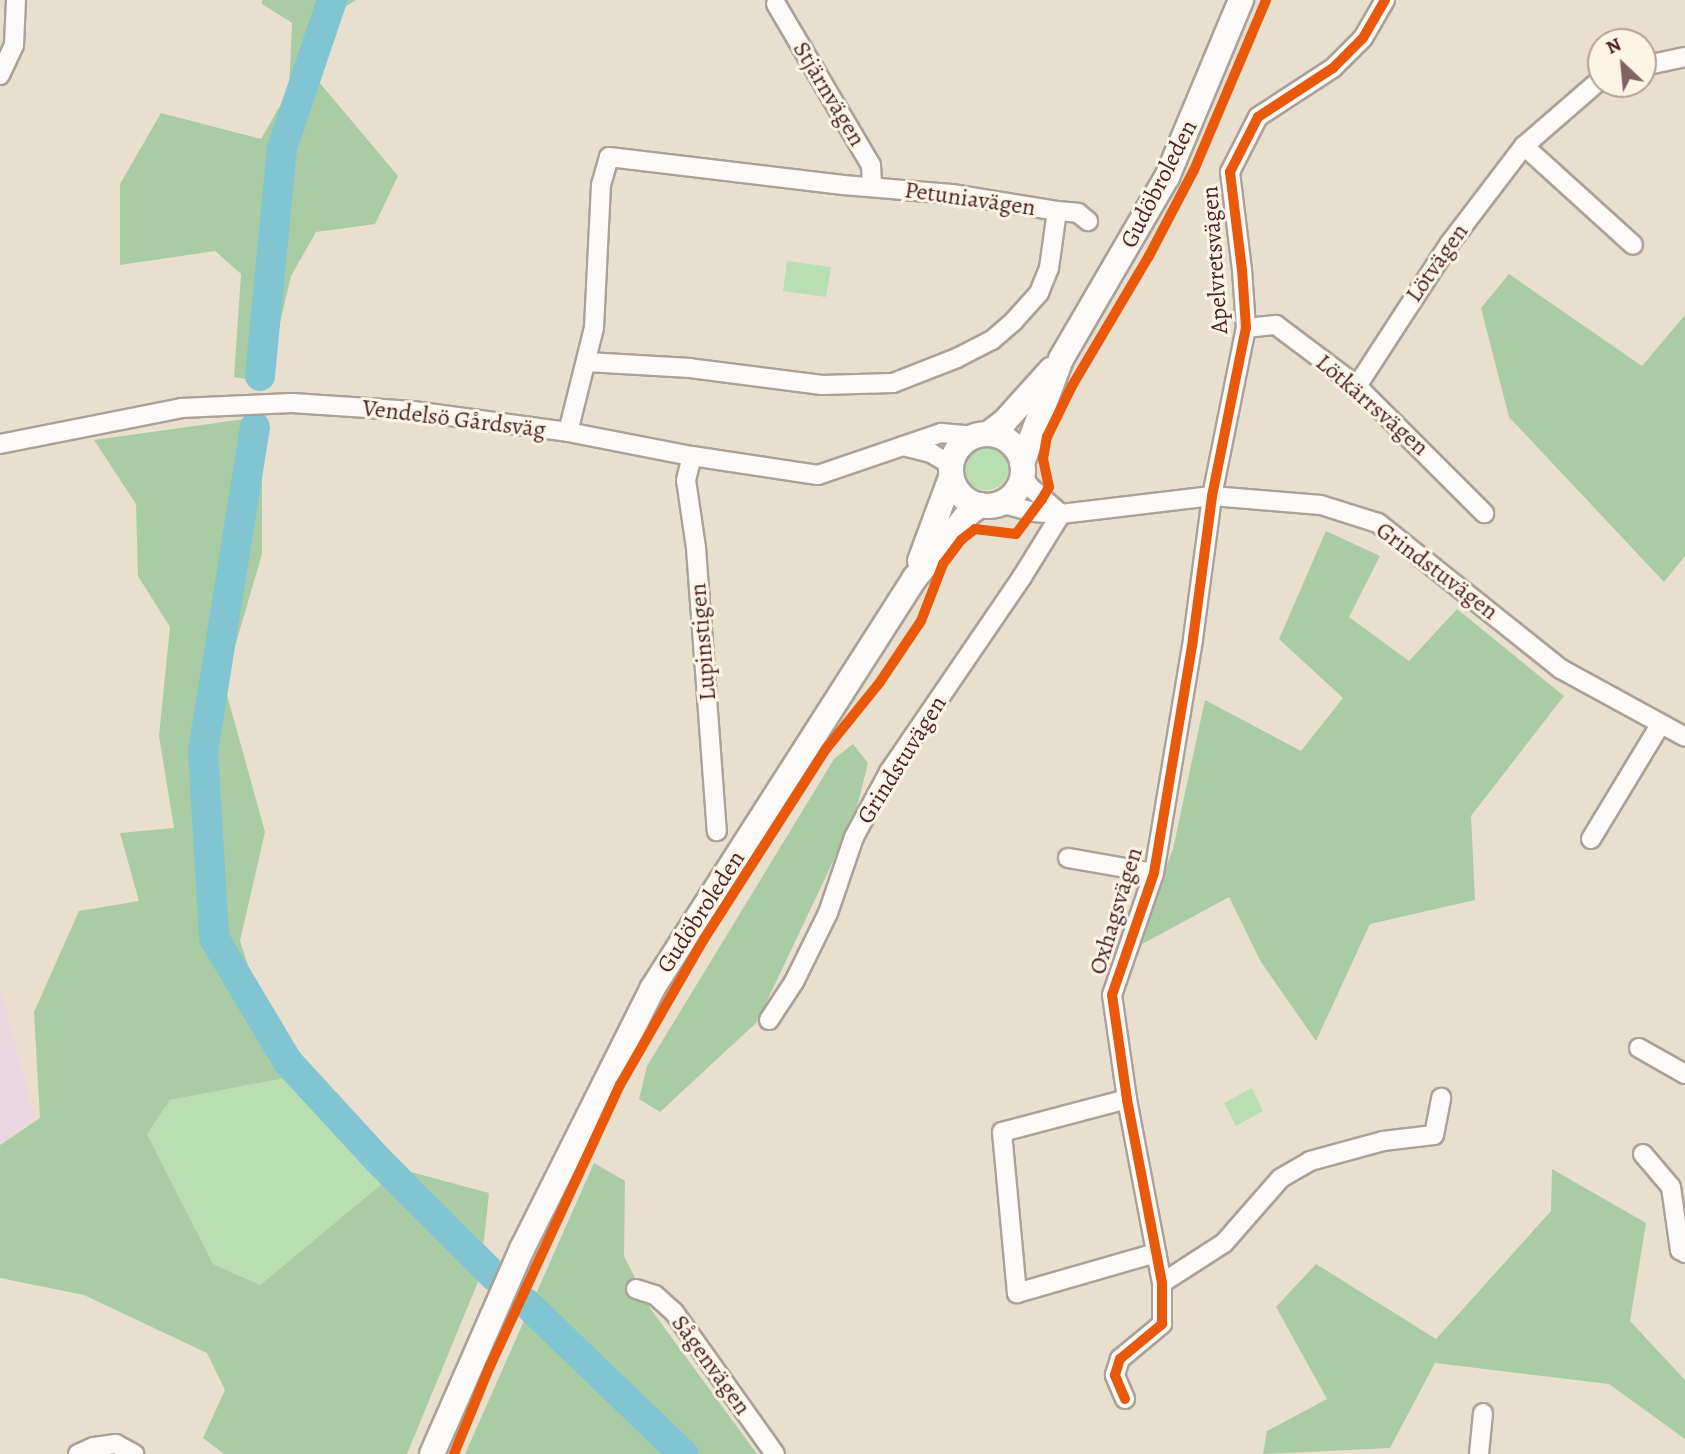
<!DOCTYPE html>
<html>
<head>
<meta charset="utf-8">
<style>
	body { margin:0 }
	#map { position:relative; width:1685px; height:1454px; overflow:hidden; background:#e9dfcf; font-family:Alegreya,serif }
	div>[style] { position:absolute }
	.built>* { inset:0; background:#e9d8e0 }
	.green>* { inset:0; background:#b9deb2 }
	.round { border-radius:50% }
	.forest>* { inset:0; background:#a9cca5 }
	.river>* { height:30px; margin:-15px; padding:0 15px; transform-origin:15px; border-radius:15px; background:#81c5d2 }
	.roads { filter:drop-shadow(2px 0 #aca199) drop-shadow(-2px 0 #aca199) drop-shadow(0 2px #aca199) drop-shadow(0 -2px #aca199) }
	.street>* { height:18px; margin:-9px; padding:0 9px; transform-origin:9px; border-radius:9px; background:#fcfaf8 }
	.secondary>* { height:24px; margin:-12px; padding:0 12px; transform-origin:12px; border-radius:12px; background:#fcfaf8 }
	.secondary>.ring { margin:-12px; padding:0; box-sizing:content-box; background:none; border:24px solid #fcfaf8; border-radius:50% }
	.cycleway>* { height:10px; margin:-5px; padding:0 5px; transform-origin:5px; border-radius:5px; background:#e8590c }
	span { translate:-50% -50%; white-space:nowrap; text-align:center; line-height:1.15; -webkit-text-stroke:6px #fcf5e5; paint-order:stroke }
	.street-label { font-size:24px; color:#4a1f2b }
	.north { position:absolute; left:1587px; top:28px; width:70px; height:70px; box-sizing:border-box; background:#fcf5e5; border:2px solid #b59f9b; border-radius:50%; rotate:334deg; font-size:19px; font-weight:700; line-height:28px; text-align:center; color:#4a1f2b }
	.north::after { content:''; display:block; margin:auto; width:24px; height:32px; background:#826264; clip-path:polygon(50% 0,100% 100%,50% 72%,0 100%) }
</style>
</head>
<body>
<div id="map">
	<div class="built">
		<div style="clip-path:polygon(0 986px,35px 1119px,0 1144px)"></div>
	</div>
	<div class="green">
		<div style="clip-path:polygon(787px 261px,831px 267px,826px 297px,783px 291px)"></div>
		<div class="round" style="left:963px;top:444px;width:46px;height:46px"></div>
		<div style="clip-path:polygon(285px 1078px,400px 1169px,260px 1285px,213px 1264px,147px 1134px,170px 1100px)"></div>
		<div style="clip-path:polygon(1252px 1088px,1263px 1111px,1236px 1126px,1224px 1103px)"></div>
	</div>
	<div class="forest">
		<div style="clip-path:polygon(262px 0,356px 0,338px 11px,314px 76px,398px 176px,375px 224px,316px 232px,291px 276px,266px 382px,234px 377px,241px 274px,215px 251px,120px 265px,120px 184px,161px 113px,261px 139px,289px 90px,292px 23px,262px 4px)"></div>
		<div style="clip-path:polygon(1509px 274px,1642px 366px,1685px 315px,1685px 556px,1664px 582px,1509px 417px,1481px 308px)"></div>
		<div style="clip-path:polygon(245px 419px,262px 455px,262px 554px,224px 684px,265px 832px,240px 941px,285px 1078px,170px 1100px,147px 1134px,213px 1264px,260px 1285px,400px 1169px,489px 1193px,480px 1277px,407px 1454px,224px 1454px,203px 1438px,225px 1390px,207px 1353px,84px 1295px,0 1278px,0 1145px,40px 1118px,34px 1012px,79px 911px,139px 901px,120px 833px,174px 828px,159px 736px,170px 627px,138px 576px,136px 504px,94px 440px)"></div>
		<div style="clip-path:polygon(1326px 531px,1380px 556px,1349px 617px,1409px 661px,1457px 609px,1564px 696px,1471px 816px,1475px 900px,1370px 924px,1316px 1041px,1261px 962px,1229px 897px,1135px 948px,1173px 849px,1205px 700px,1301px 751px,1343px 698px,1279px 639px)"></div>
		<div style="clip-path:polygon(853px 744px,868px 763px,855px 815px,757px 1022px,660px 1112px,639px 1099px,647px 1066px,834px 759px)"></div>
		<div style="clip-path:polygon(594px 1163px,625px 1181px,624px 1256px,650px 1308px,757px 1454px,465px 1454px)"></div>
		<div style="clip-path:polygon(1552px 1169px,1646px 1223px,1630px 1321px,1685px 1380px,1685px 1439px,1609px 1384px,1435px 1363px,1390px 1448px,1263px 1454px,1267px 1431px,1327px 1399px,1276px 1307px,1316px 1264px,1436px 1339px,1551px 1211px)"></div>
	</div>
	<div class="river">
		<div style="left:260px;top:376px;width:229px;rotate:-84.5deg"></div>
		<div style="left:282px;top:148px;width:156px;rotate:-71.3deg"></div>
		<div style="left:255px;top:427px;width:328px;rotate:99.1deg"></div>
		<div style="left:203px;top:751px;width:187px;rotate:86.6deg"></div>
		<div style="left:214px;top:938px;width:144px;rotate:59.2deg"></div>
		<div style="left:288px;top:1062px;width:133px;rotate:47.4deg"></div>
		<div style="left:378px;top:1160px;width:164px;rotate:45deg"></div>
		<div style="left:526px;top:1303px;width:218px;rotate:43.9deg"></div>
	</div>
	<div class="roads">
		<div class="street">
			<div style="left:776px;top:4px;width:187px;rotate:59.5deg"></div>
			<div style="left:871px;top:165px;width:22px;rotate:87deg"></div>
			<div style="left:1643px;top:66px;width:43px;rotate:-12.1deg"></div>
			<div style="left:0;top:75px;width:33px;rotate:-65deg"></div>
			<div style="left:14px;top:45px;width:45px;rotate:-87.5deg"></div>
			<div style="left:1524px;top:146px;width:147px;rotate:42.2deg"></div>
			<div style="left:1057px;top:211px;width:21px;rotate:5deg"></div>
			<div style="left:1078px;top:213px;width:13px;rotate:39deg"></div>
			<div style="left:1246px;top:328px;width:30px;rotate:-6deg"></div>
			<div style="left:1276px;top:325px;width:101px;rotate:37deg"></div>
			<div style="left:1357px;top:386px;width:180px;rotate:45deg"></div>
			<div style="left:1357px;top:386px;width:171px;rotate:-57deg"></div>
			<div style="left:1450px;top:243px;width:122px;rotate:-52.7deg"></div>
			<div style="left:1524px;top:146px;width:102px;rotate:-41deg"></div>
			<div style="left:568px;top:432px;width:107px;rotate:-76deg"></div>
			<div style="left:594px;top:328px;width:143px;rotate:-87.2deg"></div>
			<div style="left:601px;top:185px;width:29px;rotate:-74deg"></div>
			<div style="left:609px;top:157px;width:236px;rotate:6.8deg"></div>
			<div style="left:843px;top:185px;width:109px;rotate:4.7deg"></div>
			<div style="left:952px;top:194px;width:106px;rotate:9.2deg"></div>
			<div style="left:1057px;top:211px;width:58px;rotate:98deg"></div>
			<div style="left:1049px;top:268px;width:27px;rotate:112deg"></div>
			<div style="left:1039px;top:293px;width:38px;rotate:132deg"></div>
			<div style="left:1014px;top:321px;width:29px;rotate:139deg"></div>
			<div style="left:992px;top:340px;width:39px;rotate:153deg"></div>
			<div style="left:957px;top:358px;width:69px;rotate:158.7deg"></div>
			<div style="left:893px;top:383px;width:71px;rotate:178.4deg"></div>
			<div style="left:822px;top:385px;width:133px;rotate:-172.7deg"></div>
			<div style="left:690px;top:368px;width:103px;rotate:-176.7deg"></div>
			<div style="left:0;top:444px;width:185px;rotate:-11.2deg"></div>
			<div style="left:181px;top:408px;width:111px;rotate:-2.6deg"></div>
			<div style="left:292px;top:403px;width:121px;rotate:3.8deg"></div>
			<div style="left:413px;top:411px;width:156px;rotate:7.7deg"></div>
			<div style="left:568px;top:432px;width:126px;rotate:11deg"></div>
			<div style="left:692px;top:456px;width:127px;rotate:8.6deg"></div>
			<div style="left:818px;top:475px;width:130px;rotate:-18.9deg"></div>
			<div style="left:941px;top:433px;width:35px;rotate:5deg"></div>
			<div style="left:903px;top:446px;width:29px;rotate:14deg"></div>
			<div style="left:931px;top:453px;width:23px;rotate:31deg"></div>
			<div style="left:692px;top:456px;width:25px;rotate:104deg"></div>
			<div style="left:686px;top:480px;width:69px;rotate:81.6deg"></div>
			<div style="left:696px;top:548px;width:284px;rotate:85.8deg"></div>
			<div style="left:1022px;top:475px;width:14px;rotate:56deg"></div>
			<div style="left:1030px;top:487px;width:41px;rotate:41.1deg"></div>
			<div style="left:1000px;top:503px;width:34px;rotate:15deg"></div>
			<div style="left:1033px;top:512px;width:28px;rotate:4deg"></div>
			<div style="left:1061px;top:514px;width:152px;rotate:-6.8deg"></div>
			<div style="left:1212px;top:496px;width:109px;rotate:4.7deg"></div>
			<div style="left:1321px;top:505px;width:60px;rotate:17.5deg"></div>
			<div style="left:1378px;top:523px;width:234px;rotate:38.6deg"></div>
			<div style="left:1561px;top:669px;width:141px;rotate:28.7deg"></div>
			<div style="left:1591px;top:839px;width:133px;rotate:-58.8deg"></div>
			<div style="left:1068px;top:858px;width:87px;rotate:9.9deg"></div>
			<div style="left:769px;top:1020px;width:45px;rotate:-56.7deg"></div>
			<div style="left:794px;top:982px;width:77px;rotate:-63.8deg"></div>
			<div style="left:828px;top:913px;width:80px;rotate:-71.1deg"></div>
			<div style="left:854px;top:837px;width:74px;rotate:-61.7deg"></div>
			<div style="left:889px;top:772px;width:236px;rotate:-55.7deg"></div>
			<div style="left:1022px;top:577px;width:74px;rotate:-58.2deg"></div>
			<div style="left:1639px;top:1048px;width:53px;rotate:29.5deg"></div>
			<div style="left:1127px;top:1099px;width:129px;rotate:165.2deg"></div>
			<div style="left:1002px;top:1132px;width:162px;rotate:84.7deg"></div>
			<div style="left:1017px;top:1293px;width:145px;rotate:-16.1deg"></div>
			<div style="left:1643px;top:1154px;width:43px;rotate:49.7deg"></div>
			<div style="left:1671px;top:1187px;width:64px;rotate:81.9deg"></div>
			<div style="left:1680px;top:1250px;width:6px;rotate:31deg"></div>
			<div style="left:1162px;top:1283px;width:74px;rotate:-32.8deg"></div>
			<div style="left:1224px;top:1243px;width:86px;rotate:-48.8deg"></div>
			<div style="left:1281px;top:1178px;width:34px;rotate:-30deg"></div>
			<div style="left:1310px;top:1161px;width:76px;rotate:-15.3deg"></div>
			<div style="left:1383px;top:1141px;width:51px;rotate:-6.7deg"></div>
			<div style="left:1434px;top:1135px;width:38px;rotate:-79deg"></div>
			<div style="left:636px;top:1289px;width:20px;rotate:18deg"></div>
			<div style="left:655px;top:1295px;width:25px;rotate:42deg"></div>
			<div style="left:674px;top:1312px;width:174px;rotate:54.6deg"></div>
			<div style="left:1125px;top:1399px;width:26px;rotate:-113deg"></div>
			<div style="left:1115px;top:1375px;width:17px;rotate:-73deg"></div>
			<div style="left:1120px;top:1359px;width:55px;rotate:-39.8deg"></div>
			<div style="left:1162px;top:1324px;width:41px;rotate:-90deg"></div>
			<div style="left:1162px;top:1283px;width:187px;rotate:-100.8deg"></div>
			<div style="left:1127px;top:1099px;width:105px;rotate:-98.2deg"></div>
			<div style="left:1112px;top:995px;width:129px;rotate:-71deg"></div>
			<div style="left:1154px;top:873px;width:237px;rotate:-80.5deg"></div>
			<div style="left:1193px;top:639px;width:144px;rotate:-82.4deg"></div>
			<div style="left:1212px;top:496px;width:171px;rotate:-78.6deg"></div>
			<div style="left:1246px;top:328px;width:58px;rotate:-93.9deg"></div>
			<div style="left:1242px;top:270px;width:99px;rotate:-97deg"></div>
			<div style="left:1230px;top:172px;width:62px;rotate:-63deg"></div>
			<div style="left:1258px;top:117px;width:90px;rotate:-33.2deg"></div>
			<div style="left:1333px;top:68px;width:42px;rotate:-45deg"></div>
			<div style="left:1363px;top:38px;width:44px;rotate:-59.9deg"></div>
			<div style="left:78px;top:1454px;width:17px;rotate:-24deg"></div>
			<div style="left:94px;top:1447px;width:22px;rotate:-8deg"></div>
			<div style="left:116px;top:1444px;width:21px;rotate:29deg"></div>
			<div style="left:1479px;top:1454px;width:41px;rotate:-84.4deg"></div>
		</div>
		<div class="secondary">
			<div style="left:988px;top:434px;width:21px;rotate:-37deg"></div>
			<div style="left:1005px;top:421px;width:69px;rotate:-48deg"></div>
			<div class="ring" style="left:951px;top:434px;width:48px;height:48px"></div>
			<div style="left:1022px;top:463px;width:111px;rotate:-69.4deg"></div>
			<div style="left:1061px;top:359px;width:211px;rotate:-59.8deg"></div>
			<div style="left:1167px;top:177px;width:192px;rotate:-67.3deg"></div>
			<div style="left:920px;top:561px;width:90px;rotate:-69.7deg"></div>
			<div style="left:432px;top:1454px;width:224px;rotate:-66.3deg"></div>
			<div style="left:522px;top:1249px;width:291px;rotate:-63.4deg"></div>
			<div style="left:652px;top:989px;width:487px;rotate:-57.4deg"></div>
			<div style="left:914px;top:579px;width:85px;rotate:-50.3deg"></div>
			<div style="left:968px;top:514px;width:15px;rotate:-37deg"></div>
		</div>
	</div>
	<div class="cycleway">
		<div style="left:1125px;top:1399px;width:26px;rotate:-113deg"></div>
		<div style="left:1115px;top:1375px;width:17px;rotate:-73deg"></div>
		<div style="left:1120px;top:1359px;width:55px;rotate:-39.8deg"></div>
		<div style="left:1162px;top:1324px;width:41px;rotate:-90deg"></div>
		<div style="left:1162px;top:1283px;width:187px;rotate:-100.8deg"></div>
		<div style="left:1127px;top:1099px;width:105px;rotate:-98.2deg"></div>
		<div style="left:1112px;top:995px;width:129px;rotate:-71deg"></div>
		<div style="left:1154px;top:873px;width:237px;rotate:-80.5deg"></div>
		<div style="left:1193px;top:639px;width:144px;rotate:-82.4deg"></div>
		<div style="left:1212px;top:496px;width:171px;rotate:-78.6deg"></div>
		<div style="left:1246px;top:328px;width:58px;rotate:-93.9deg"></div>
		<div style="left:1242px;top:270px;width:99px;rotate:-97deg"></div>
		<div style="left:1230px;top:172px;width:62px;rotate:-63deg"></div>
		<div style="left:1258px;top:117px;width:90px;rotate:-33.2deg"></div>
		<div style="left:1333px;top:68px;width:42px;rotate:-45deg"></div>
		<div style="left:1363px;top:38px;width:44px;rotate:-59.9deg"></div>
		<div style="left:454px;top:1454px;width:95px;rotate:-67.8deg"></div>
		<div style="left:490px;top:1366px;width:310px;rotate:-65.2deg"></div>
		<div style="left:620px;top:1085px;width:168px;rotate:-60.1deg"></div>
		<div style="left:704px;top:939px;width:226px;rotate:-57.3deg"></div>
		<div style="left:826px;top:749px;width:86px;rotate:-51.1deg"></div>
		<div style="left:880px;top:682px;width:73px;rotate:-56.1deg"></div>
		<div style="left:921px;top:621px;width:61px;rotate:-68.9deg"></div>
		<div style="left:943px;top:564px;width:30px;rotate:-53deg"></div>
		<div style="left:961px;top:540px;width:18px;rotate:-38deg"></div>
		<div style="left:975px;top:529px;width:41px;rotate:7deg"></div>
		<div style="left:1016px;top:534px;width:44px;rotate:-53.4deg"></div>
		<div style="left:1042px;top:499px;width:14px;rotate:-60deg"></div>
		<div style="left:1049px;top:487px;width:29px;rotate:-102deg"></div>
		<div style="left:1043px;top:459px;width:22px;rotate:-80deg"></div>
		<div style="left:1047px;top:437px;width:57px;rotate:-63.9deg"></div>
		<div style="left:1072px;top:386px;width:151px;rotate:-59.4deg"></div>
		<div style="left:1149px;top:256px;width:97px;rotate:-62.4deg"></div>
		<div style="left:1194px;top:170px;width:185px;rotate:-67deg"></div>
	</div>
	<div class="street-label">
		<span style="left:829px;top:94px;rotate:59deg">Stjärnvägen</span>
		<span style="left:1159px;top:184px;rotate:-63deg">Gudöbroleden</span>
		<span style="left:970px;top:199px;rotate:8deg">Petuniavägen</span>
		<span style="left:1215px;top:260px;rotate:-94deg">Apelvretsvägen</span>
		<span style="left:1437px;top:263px;rotate:-55deg">Lötvägen</span>
		<span style="left:1372px;top:405px;rotate:41deg">Lötkärrsvägen</span>
		<span style="left:454px;top:419px;rotate:7deg">Vendelsö Gårdsväg</span>
		<span style="left:1437px;top:571px;rotate:37deg">Grindstuvägen</span>
		<span style="left:703px;top:642px;rotate:-95deg">Lupinstigen</span>
		<span style="left:902px;top:760px;rotate:-58deg">Grindstuvägen</span>
		<span style="left:1116px;top:911px;rotate:-73deg">Oxhagsvägen</span>
		<span style="left:701px;top:912px;rotate:-57deg">Gudöbroleden</span>
		<span style="left:711px;top:1365px;rotate:54deg">Sågenvägen</span>
	</div>
	<div class="north">N</div>
</div>
</body>
</html>
